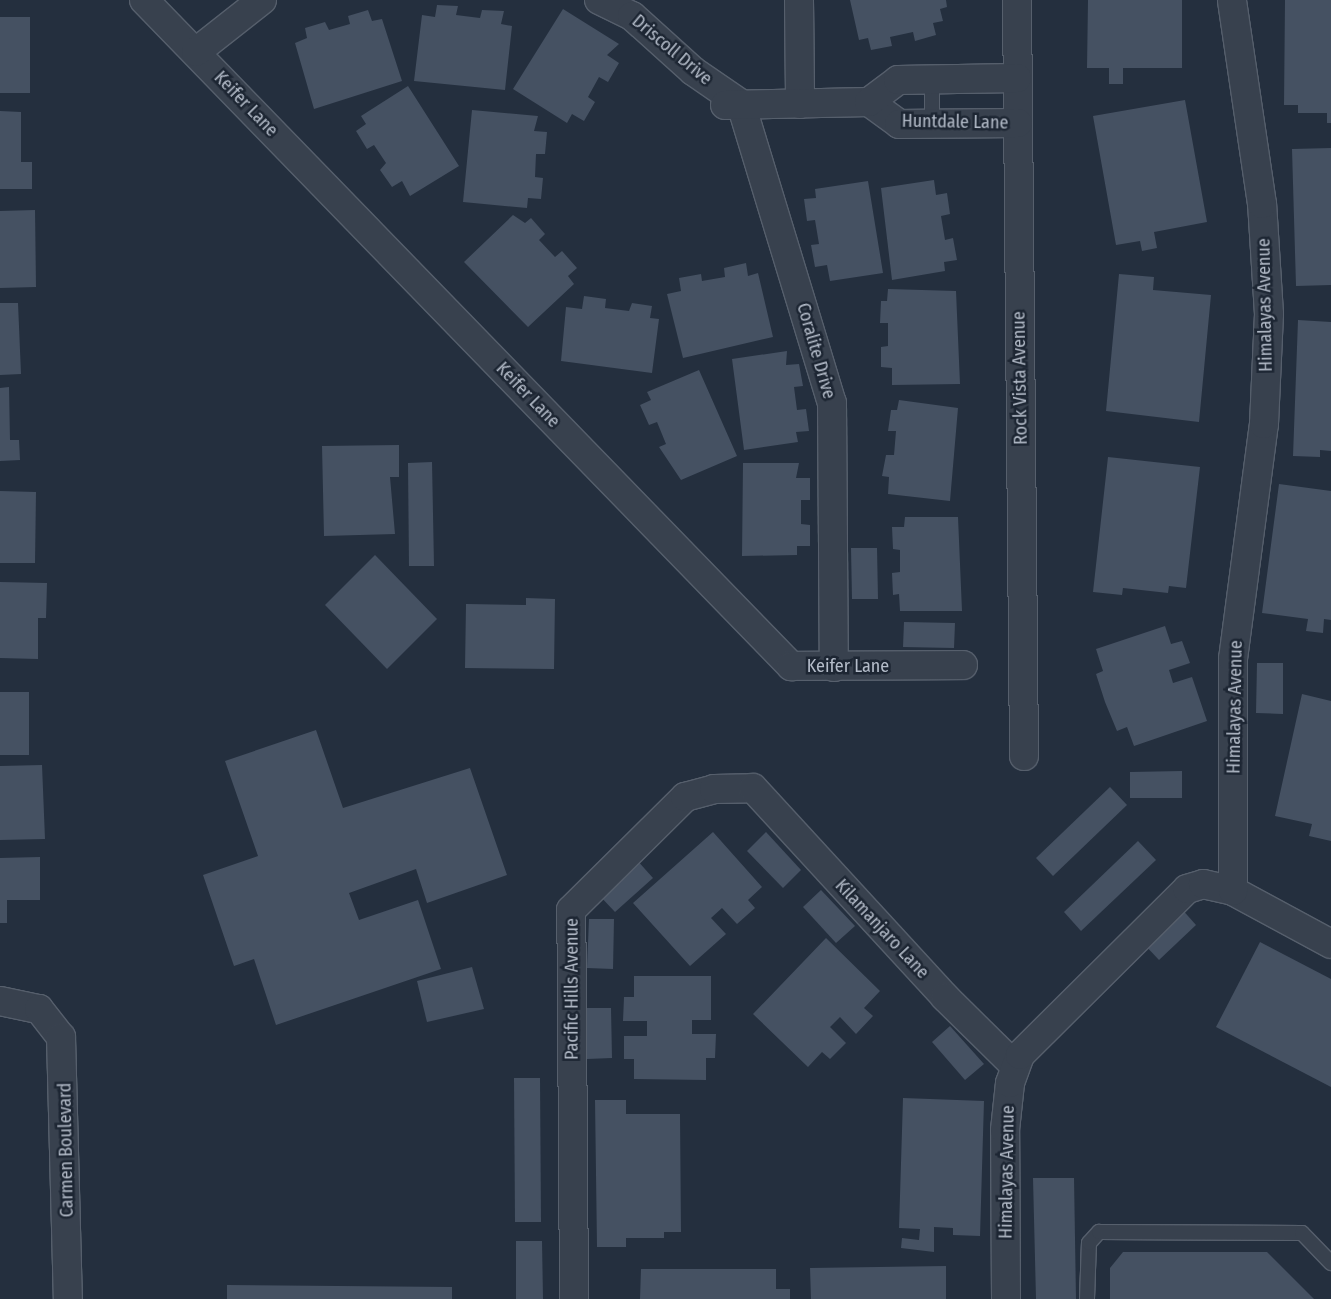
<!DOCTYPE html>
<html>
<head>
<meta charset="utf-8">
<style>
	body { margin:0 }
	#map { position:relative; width:1331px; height:1299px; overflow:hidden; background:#242f3e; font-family:"Fira Sans Condensed",sans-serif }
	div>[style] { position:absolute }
	.building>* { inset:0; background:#455162 }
	.roads { filter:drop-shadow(1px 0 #565f6c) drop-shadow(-1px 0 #565f6c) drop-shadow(0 1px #565f6c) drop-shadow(0 -1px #565f6c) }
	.lane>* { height:14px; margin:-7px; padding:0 7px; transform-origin:7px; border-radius:7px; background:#38414e }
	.street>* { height:28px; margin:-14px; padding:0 14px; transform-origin:14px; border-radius:14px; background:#38414e }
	span { translate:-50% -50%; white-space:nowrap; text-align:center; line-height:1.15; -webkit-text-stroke:5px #1d2633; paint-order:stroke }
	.street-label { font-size:18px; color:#b4bcc9 }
</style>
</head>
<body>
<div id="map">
	<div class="building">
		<div style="clip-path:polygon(850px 0,946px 0,947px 7px,940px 9px,943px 21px,933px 23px,936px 35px,915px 41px,913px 32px,890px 37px,892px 46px,871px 50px,868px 38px,859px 40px)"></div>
		<div style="clip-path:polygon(1088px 0,1182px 0,1182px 68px,1123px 68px,1123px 84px,1109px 84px,1109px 68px,1087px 68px)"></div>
		<div style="clip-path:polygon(1285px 0,1331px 0,1331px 123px,1327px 123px,1327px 113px,1298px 113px,1298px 105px,1284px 105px)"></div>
		<div style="clip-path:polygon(437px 5px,458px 6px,456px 15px,480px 18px,482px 10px,504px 11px,501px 24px,512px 26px,505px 90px,414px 81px,422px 15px,435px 17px)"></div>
		<div style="clip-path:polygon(563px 9px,619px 44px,607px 55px,619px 63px,608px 82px,599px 77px,588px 97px,595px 102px,584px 121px,572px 114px,567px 123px,513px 89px)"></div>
		<div style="clip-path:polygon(368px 10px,372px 21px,382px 19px,402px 81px,314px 109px,295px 43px,307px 38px,305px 28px,325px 22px,329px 30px,350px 24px,348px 16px)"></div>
		<div style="clip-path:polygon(0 17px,30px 17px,30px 93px,0 93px)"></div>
		<div style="clip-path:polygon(408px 86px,459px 166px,410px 196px,402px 181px,392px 187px,380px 170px,386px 163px,374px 145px,367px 149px,356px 131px,366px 124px,361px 116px)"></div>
		<div style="clip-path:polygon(1185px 100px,1207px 222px,1154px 232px,1157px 248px,1142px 251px,1140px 241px,1116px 245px,1093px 116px)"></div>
		<div style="clip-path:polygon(472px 110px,538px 116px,534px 131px,547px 132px,545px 154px,536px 154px,535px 177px,543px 178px,541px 199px,528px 198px,527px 208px,463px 202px)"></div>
		<div style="clip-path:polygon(0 111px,21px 112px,21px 162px,32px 162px,32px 189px,0 189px)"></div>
		<div style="clip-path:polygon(1331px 148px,1331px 285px,1296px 286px,1292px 149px)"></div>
		<div style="clip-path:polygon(934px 180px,936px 195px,947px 193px,950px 214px,941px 216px,945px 240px,953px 238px,957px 260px,944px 262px,945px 271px,892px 280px,881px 188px)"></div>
		<div style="clip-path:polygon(868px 181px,883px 273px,830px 281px,827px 265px,815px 267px,811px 245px,819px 244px,815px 220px,807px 221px,804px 199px,816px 198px,815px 189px)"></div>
		<div style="clip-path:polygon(35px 210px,36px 287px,0 288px,0 211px)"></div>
		<div style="clip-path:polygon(513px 215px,525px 223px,531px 218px,545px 234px,539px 240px,555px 257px,562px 251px,577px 268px,568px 276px,574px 284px,528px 327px,464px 262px)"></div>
		<div style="clip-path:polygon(746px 263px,748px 276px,758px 273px,773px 337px,683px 358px,667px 294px,681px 291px,679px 278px,701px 274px,702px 281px,725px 277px,724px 268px)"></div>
		<div style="clip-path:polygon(1119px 274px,1154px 277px,1153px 290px,1211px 295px,1199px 422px,1106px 411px)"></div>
		<div style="clip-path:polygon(888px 289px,956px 291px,960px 384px,892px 385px,892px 368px,881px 367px,881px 347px,888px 346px,888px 323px,880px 323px,881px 301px,887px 301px)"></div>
		<div style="clip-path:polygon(584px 296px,606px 299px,605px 308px,629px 311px,632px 303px,652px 306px,650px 318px,659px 319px,652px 373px,561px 361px,566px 307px,582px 309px)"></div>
		<div style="clip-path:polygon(0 303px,18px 303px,21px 374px,0 375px)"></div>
		<div style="clip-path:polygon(1298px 320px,1331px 322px,1331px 451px,1320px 450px,1320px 457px,1293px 456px)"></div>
		<div style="clip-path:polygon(787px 351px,786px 365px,799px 364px,803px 386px,794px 387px,797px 410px,806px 409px,809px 431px,796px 432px,798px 442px,744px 450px,732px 359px)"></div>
		<div style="clip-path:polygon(699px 370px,737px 456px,681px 480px,659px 447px,666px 444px,657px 422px,649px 425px,640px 405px,651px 400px,647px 392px)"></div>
		<div style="clip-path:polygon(9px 387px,10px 440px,19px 440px,20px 460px,0 461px,0 388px)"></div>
		<div style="clip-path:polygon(899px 400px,958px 408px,950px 501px,888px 494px,889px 477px,882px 476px,886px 455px,894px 455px,896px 431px,888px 431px,891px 410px,897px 410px)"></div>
		<div style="clip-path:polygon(399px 445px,399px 477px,390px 477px,395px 534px,324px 536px,322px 446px)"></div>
		<div style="clip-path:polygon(1108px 457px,1200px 467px,1186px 588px,1169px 586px,1168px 593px,1123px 588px,1122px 595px,1093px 592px)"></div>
		<div style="clip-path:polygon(432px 462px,434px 566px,409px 566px,408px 463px)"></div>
		<div style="clip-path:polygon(743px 463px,799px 463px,796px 478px,810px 478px,810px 500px,801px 500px,801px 524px,810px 525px,810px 546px,797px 546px,797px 555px,742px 556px)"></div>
		<div style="clip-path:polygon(1279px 484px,1331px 491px,1331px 620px,1324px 619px,1323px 633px,1306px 631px,1308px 619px,1262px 613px)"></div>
		<div style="clip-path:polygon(0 491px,36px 492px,35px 563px,0 563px)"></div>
		<div style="clip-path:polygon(905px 517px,958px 517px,962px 611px,900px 611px,899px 594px,893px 595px,892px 573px,900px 572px,900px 550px,893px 549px,892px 527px,904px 527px)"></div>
		<div style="clip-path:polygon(851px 548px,877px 548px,878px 599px,852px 599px)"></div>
		<div style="clip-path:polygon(375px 555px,437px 619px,387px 669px,325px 605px)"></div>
		<div style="clip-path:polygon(0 582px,47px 583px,46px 618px,38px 618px,38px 659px,0 658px)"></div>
		<div style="clip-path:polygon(526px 598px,555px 599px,554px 669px,465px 668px,466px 604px,526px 605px)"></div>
		<div style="clip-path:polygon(904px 622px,955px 623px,954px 648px,903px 647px)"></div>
		<div style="clip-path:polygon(1165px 626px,1171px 644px,1182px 641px,1190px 663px,1169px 670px,1173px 683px,1192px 677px,1207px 721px,1134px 746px,1127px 727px,1117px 731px,1105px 702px,1096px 674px,1103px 671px,1096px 649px)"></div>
		<div style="clip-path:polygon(1257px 663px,1283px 663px,1283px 714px,1256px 713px)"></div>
		<div style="clip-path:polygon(0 692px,29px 692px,29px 755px,0 755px)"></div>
		<div style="clip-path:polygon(1302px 694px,1331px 701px,1331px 841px,1309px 836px,1312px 824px,1275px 816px)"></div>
		<div style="clip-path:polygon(316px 730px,343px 808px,470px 768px,507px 875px,427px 903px,416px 869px,349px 893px,359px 920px,418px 900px,441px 969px,276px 1025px,254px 959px,234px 966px,203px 875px,258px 856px,225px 761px)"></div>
		<div style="clip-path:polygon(42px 765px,45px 839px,0 840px,0 766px)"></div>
		<div style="clip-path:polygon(1182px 771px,1182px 798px,1130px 798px,1130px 772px)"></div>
		<div style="clip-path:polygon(1110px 787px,1127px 805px,1053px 876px,1036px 858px)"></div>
		<div style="clip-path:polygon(713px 832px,762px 887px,748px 900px,755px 908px,737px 924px,722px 908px,711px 918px,726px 934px,690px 966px,633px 903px)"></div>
		<div style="clip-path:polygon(766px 832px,801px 870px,783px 888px,747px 851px)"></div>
		<div style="clip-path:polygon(1138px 841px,1156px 860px,1081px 931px,1064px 912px)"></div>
		<div style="clip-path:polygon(40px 857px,40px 900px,7px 900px,7px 923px,0 923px,0 858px)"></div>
		<div style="clip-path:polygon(636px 859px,653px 878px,615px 912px,598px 894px)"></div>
		<div style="clip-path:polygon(821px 890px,855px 926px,836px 943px,803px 907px)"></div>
		<div style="clip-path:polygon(1180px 907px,1196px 925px,1159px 960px,1143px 943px)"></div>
		<div style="clip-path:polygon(589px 919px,614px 919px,613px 969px,587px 968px)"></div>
		<div style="clip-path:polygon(826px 938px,880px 991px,864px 1008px,873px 1016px,856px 1034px,840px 1017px,830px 1027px,846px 1043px,830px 1059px,822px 1052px,808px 1067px,753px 1014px)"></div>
		<div style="clip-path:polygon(1260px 942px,1331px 979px,1331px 1087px,1216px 1027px)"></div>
		<div style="clip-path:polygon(472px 967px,484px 1009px,427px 1022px,417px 981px)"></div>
		<div style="clip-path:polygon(634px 976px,711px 976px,711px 1020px,692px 1020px,692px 1034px,716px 1034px,715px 1058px,706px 1058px,706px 1080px,634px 1079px,634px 1059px,624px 1059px,624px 1036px,647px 1036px,647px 1021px,623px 1021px,624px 997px,634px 997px)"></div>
		<div style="clip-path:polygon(587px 1008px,611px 1008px,612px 1058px,587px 1059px)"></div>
		<div style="clip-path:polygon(950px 1026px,984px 1064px,965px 1080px,932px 1042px)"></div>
		<div style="clip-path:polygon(514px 1078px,540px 1078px,541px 1222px,515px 1222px)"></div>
		<div style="clip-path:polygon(903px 1098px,984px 1101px,980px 1236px,953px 1235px,953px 1228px,934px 1227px,934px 1252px,901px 1248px,902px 1238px,919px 1240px,920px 1229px,899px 1228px)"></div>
		<div style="clip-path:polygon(595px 1100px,626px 1100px,626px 1114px,680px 1114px,681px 1232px,664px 1232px,664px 1238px,626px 1238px,626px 1247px,597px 1247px)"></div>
		<div style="clip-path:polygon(1033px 1178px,1074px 1178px,1076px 1299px,1036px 1299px)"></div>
		<div style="clip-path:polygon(516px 1241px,542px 1241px,543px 1299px,516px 1299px)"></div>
		<div style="clip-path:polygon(1123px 1252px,1267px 1252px,1314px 1299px,1110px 1299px,1110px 1268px)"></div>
		<div style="clip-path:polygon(946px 1266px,946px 1299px,811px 1299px,810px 1268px)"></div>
		<div style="clip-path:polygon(641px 1269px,776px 1269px,776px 1289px,790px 1289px,790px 1299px,640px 1299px)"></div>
		<div style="clip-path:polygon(227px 1285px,452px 1287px,452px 1299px,227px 1299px)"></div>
	</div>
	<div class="roads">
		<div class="lane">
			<div style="left:932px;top:79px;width:45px;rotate:90deg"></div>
			<div style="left:1087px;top:1299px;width:56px;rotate:-88deg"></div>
			<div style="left:1089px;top:1243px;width:15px;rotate:-48deg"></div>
			<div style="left:1099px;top:1232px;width:203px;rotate:0.3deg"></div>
			<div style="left:1302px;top:1233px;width:42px;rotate:46deg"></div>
		</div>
		<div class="street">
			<div style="left:144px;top:0;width:929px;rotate:45.83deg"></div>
			<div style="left:791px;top:666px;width:172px;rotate:-0.3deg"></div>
			<div style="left:599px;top:0;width:37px;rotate:26deg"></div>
			<div style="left:632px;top:16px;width:82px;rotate:42deg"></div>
			<div style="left:693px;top:71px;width:58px;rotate:34.5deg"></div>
			<div style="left:741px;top:104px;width:313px;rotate:73.1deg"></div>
			<div style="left:832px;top:403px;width:264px;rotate:89.6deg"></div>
			<div style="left:799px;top:0;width:104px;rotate:89.4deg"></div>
			<div style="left:1017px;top:0;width:756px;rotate:89.47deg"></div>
			<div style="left:196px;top:52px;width:84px;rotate:-38.2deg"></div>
			<div style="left:869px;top:102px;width:37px;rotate:36deg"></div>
			<div style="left:899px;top:124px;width:119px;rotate:-0.5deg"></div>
			<div style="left:725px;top:105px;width:144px;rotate:-1.2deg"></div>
			<div style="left:869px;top:102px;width:36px;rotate:-37deg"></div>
			<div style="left:898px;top:80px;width:119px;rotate:-1deg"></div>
			<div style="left:1233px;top:891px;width:111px;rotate:28.4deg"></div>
			<div style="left:0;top:1001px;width:40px;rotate:12deg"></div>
			<div style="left:39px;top:1009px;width:36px;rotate:52deg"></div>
			<div style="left:61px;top:1037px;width:262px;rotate:88.5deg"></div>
			<div style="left:574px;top:1299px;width:389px;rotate:-90.4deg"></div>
			<div style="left:571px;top:910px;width:161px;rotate:-44.7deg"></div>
			<div style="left:685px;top:797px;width:30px;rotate:-15deg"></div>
			<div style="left:714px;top:789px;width:39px;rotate:-1deg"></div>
			<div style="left:753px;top:788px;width:284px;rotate:47.4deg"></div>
			<div style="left:945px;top:997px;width:98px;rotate:44.6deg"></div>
			<div style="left:1006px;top:1299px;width:169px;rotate:-90.3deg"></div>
			<div style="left:1005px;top:1130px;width:47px;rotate:-83.9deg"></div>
			<div style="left:1010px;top:1083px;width:30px;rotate:-70deg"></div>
			<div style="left:1020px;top:1055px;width:235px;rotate:-44.8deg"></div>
			<div style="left:1187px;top:889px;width:17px;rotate:-17deg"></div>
			<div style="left:1203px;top:884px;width:31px;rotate:13deg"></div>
			<div style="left:1233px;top:891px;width:232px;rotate:-90deg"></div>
			<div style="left:1233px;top:659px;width:237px;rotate:-82.5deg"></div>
			<div style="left:1264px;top:424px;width:110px;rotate:-87.4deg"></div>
			<div style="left:1269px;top:314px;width:110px;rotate:-93.6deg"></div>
			<div style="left:1262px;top:204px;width:206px;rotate:-98.4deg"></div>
		</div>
	</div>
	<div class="street-label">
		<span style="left:672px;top:50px;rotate:40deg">Driscoll Drive</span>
		<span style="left:246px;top:104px;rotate:46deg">Keifer Lane</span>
		<span style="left:955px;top:122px;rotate:1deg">Huntdale Lane</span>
		<span style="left:1265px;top:305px;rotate:-91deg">Himalayas Avenue</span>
		<span style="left:816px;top:351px;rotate:74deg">Coralite Drive</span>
		<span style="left:1020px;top:378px;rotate:-91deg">Rock Vista Avenue</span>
		<span style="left:528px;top:395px;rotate:46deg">Keifer Lane</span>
		<span style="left:848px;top:666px">Keifer Lane</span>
		<span style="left:1235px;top:707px;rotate:-89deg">Himalayas Avenue</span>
		<span style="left:882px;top:929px;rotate:47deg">Kilamanjaro Lane</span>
		<span style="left:572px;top:989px;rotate:-90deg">Pacific Hills Avenue</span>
		<span style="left:66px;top:1150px;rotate:-91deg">Carmen Boulevard</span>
		<span style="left:1007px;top:1172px;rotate:-89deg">Himalayas Avenue</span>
	</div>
</div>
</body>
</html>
